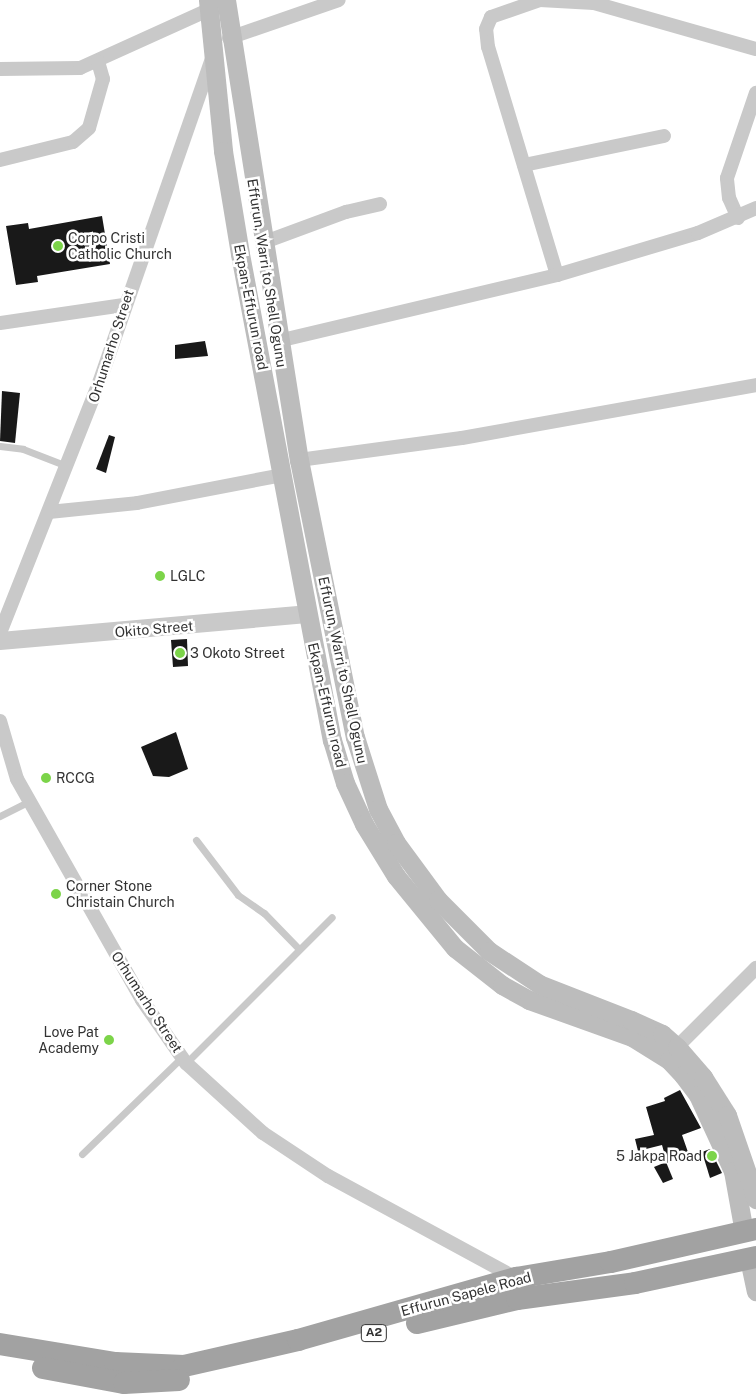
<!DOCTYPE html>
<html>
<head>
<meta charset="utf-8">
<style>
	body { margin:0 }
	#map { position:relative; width:756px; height:1394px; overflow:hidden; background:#fff; font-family:"Public Sans",sans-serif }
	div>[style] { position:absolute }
	.building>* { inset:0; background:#191919 }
	.service>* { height:7px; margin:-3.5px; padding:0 3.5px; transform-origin:3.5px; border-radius:3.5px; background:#c9c9c9 }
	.minor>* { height:14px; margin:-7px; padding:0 7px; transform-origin:7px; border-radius:7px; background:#c9c9c9 }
	.tertiary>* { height:18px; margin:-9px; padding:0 9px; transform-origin:9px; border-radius:9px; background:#c9c9c9 }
	.secondary>* { height:19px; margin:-9.5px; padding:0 9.5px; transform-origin:9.5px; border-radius:9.5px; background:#bcbcbc }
	.trunk>* { height:22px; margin:-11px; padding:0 11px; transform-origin:11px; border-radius:11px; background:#a2a2a2 }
	.dots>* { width:14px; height:14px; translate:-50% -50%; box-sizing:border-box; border:2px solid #fff; border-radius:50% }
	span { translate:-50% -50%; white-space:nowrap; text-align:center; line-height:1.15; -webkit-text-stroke:5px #fff; paint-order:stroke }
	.shield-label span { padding:1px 4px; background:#fff; border:1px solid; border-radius:4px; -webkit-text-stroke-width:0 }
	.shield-label { font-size:12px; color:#323232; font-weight:700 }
	.poi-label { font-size:14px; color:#323232 }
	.left { translate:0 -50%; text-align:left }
	.right { translate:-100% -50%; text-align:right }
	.street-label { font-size:14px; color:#323232 }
</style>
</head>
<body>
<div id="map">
	<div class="building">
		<div style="clip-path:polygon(102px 216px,110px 264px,37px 276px,38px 282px,16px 285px,6px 226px,28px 223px,29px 229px)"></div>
		<div style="clip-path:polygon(205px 341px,208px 356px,175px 359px,175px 345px)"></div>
		<div style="clip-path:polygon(2px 391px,20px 393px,15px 443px,0 441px)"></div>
		<div style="clip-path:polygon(109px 435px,115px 437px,106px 473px,96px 469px)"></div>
		<div style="clip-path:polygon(187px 639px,188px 666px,173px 667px,171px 640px)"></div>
		<div style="clip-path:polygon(176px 732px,188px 769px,169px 777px,153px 776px,141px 747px)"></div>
		<div style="clip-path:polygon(680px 1090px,701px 1128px,682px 1135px,689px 1155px,667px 1163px,662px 1145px,638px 1151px,635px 1139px,654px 1135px,646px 1107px,665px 1101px,664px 1098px)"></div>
		<div style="clip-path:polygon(710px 1149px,722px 1173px,710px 1178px,702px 1152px)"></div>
		<div style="clip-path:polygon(666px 1162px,673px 1179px,663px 1183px,654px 1167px)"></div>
	</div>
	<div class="service">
		<div style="left:0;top:446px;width:23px;rotate:7deg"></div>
		<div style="left:23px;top:449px;width:47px;rotate:21.1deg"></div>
		<div style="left:0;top:816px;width:33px;rotate:-27deg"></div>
		<div style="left:196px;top:840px;width:69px;rotate:52.6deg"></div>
		<div style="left:238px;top:895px;width:32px;rotate:35deg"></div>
		<div style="left:264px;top:913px;width:49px;rotate:45.8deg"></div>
		<div style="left:186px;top:1063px;width:206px;rotate:-45deg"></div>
		<div style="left:82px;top:1154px;width:139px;rotate:-44.1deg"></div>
	</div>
	<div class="minor">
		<div style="left:229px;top:38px;width:116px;rotate:-19.1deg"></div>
		<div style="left:0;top:69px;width:80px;rotate:-0.7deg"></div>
		<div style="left:80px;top:68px;width:141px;rotate:-24.4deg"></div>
		<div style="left:0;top:160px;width:75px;rotate:-13.9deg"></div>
		<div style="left:73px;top:142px;width:21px;rotate:-41deg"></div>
		<div style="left:89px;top:128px;width:51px;rotate:-74.1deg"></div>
		<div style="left:103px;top:79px;width:18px;rotate:-106deg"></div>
		<div style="left:524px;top:165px;width:143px;rotate:-11.7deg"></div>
		<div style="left:738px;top:218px;width:22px;rotate:-114deg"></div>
		<div style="left:729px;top:198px;width:20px;rotate:-96deg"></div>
		<div style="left:727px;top:178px;width:90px;rotate:-71.2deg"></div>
		<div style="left:262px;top:243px;width:90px;rotate:-20.3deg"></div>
		<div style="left:346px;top:212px;width:35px;rotate:-13deg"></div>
		<div style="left:557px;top:275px;width:238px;rotate:-106.8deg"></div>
		<div style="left:488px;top:47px;width:18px;rotate:-96deg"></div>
		<div style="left:486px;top:29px;width:13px;rotate:-67deg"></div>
		<div style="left:491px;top:17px;width:52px;rotate:-19.1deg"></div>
		<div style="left:540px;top:0;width:54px;rotate:3.2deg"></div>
		<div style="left:594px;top:3px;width:168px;rotate:15.9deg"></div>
		<div style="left:0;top:323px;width:125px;rotate:-8.3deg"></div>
		<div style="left:278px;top:341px;width:287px;rotate:-13.3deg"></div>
		<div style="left:557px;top:275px;width:147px;rotate:-16.6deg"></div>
		<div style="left:698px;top:233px;width:63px;rotate:-23.3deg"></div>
		<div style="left:299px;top:460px;width:164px;rotate:-7.7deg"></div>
		<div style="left:462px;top:438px;width:299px;rotate:-10.2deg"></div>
		<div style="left:49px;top:512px;width:88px;rotate:-5.8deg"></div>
		<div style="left:137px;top:503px;width:149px;rotate:-10.9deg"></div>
		<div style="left:0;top:633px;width:269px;rotate:-68.4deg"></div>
		<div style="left:99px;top:383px;width:346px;rotate:-70.8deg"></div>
		<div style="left:0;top:721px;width:60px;rotate:73.7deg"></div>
		<div style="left:17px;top:779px;width:254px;rotate:60.5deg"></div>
		<div style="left:142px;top:1000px;width:77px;rotate:55.1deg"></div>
		<div style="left:186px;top:1063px;width:104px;rotate:42.3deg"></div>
		<div style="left:263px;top:1133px;width:78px;rotate:33.5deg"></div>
		<div style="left:328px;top:1176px;width:214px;rotate:28.5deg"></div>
		<div style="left:677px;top:1047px;width:112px;rotate:-45deg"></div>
	</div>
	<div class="tertiary">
		<div style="left:0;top:641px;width:308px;rotate:-5deg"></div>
	</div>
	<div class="secondary">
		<div style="left:208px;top:0;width:152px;rotate:84.3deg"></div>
		<div style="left:223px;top:151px;width:104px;rotate:80.6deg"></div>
		<div style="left:240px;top:254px;width:495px;rotate:79.3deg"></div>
		<div style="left:332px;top:740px;width:45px;rotate:73.2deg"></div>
		<div style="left:345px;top:783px;width:45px;rotate:65.1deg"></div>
		<div style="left:364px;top:824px;width:61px;rotate:58.4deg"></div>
		<div style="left:396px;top:876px;width:93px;rotate:50.7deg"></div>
		<div style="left:455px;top:948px;width:60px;rotate:38.2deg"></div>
		<div style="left:502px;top:985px;width:31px;rotate:29deg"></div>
		<div style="left:529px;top:1000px;width:109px;rotate:19.8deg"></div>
		<div style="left:632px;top:1037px;width:44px;rotate:31.9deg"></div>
		<div style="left:669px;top:1060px;width:21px;rotate:47deg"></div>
		<div style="left:683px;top:1075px;width:25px;rotate:53deg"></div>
		<div style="left:698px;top:1095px;width:84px;rotate:65.3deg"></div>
		<div style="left:733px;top:1171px;width:62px;rotate:79.8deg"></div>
		<div style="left:226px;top:0;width:466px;rotate:81deg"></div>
		<div style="left:299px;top:460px;width:283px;rotate:78.6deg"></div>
		<div style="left:355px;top:737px;width:76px;rotate:72.3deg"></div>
		<div style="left:378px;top:809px;width:38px;rotate:62deg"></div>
		<div style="left:396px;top:843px;width:71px;rotate:53.6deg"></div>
		<div style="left:438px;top:900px;width:72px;rotate:45deg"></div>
		<div style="left:489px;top:951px;width:60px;rotate:33.4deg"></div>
		<div style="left:539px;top:984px;width:99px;rotate:21.4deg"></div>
		<div style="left:631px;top:1020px;width:34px;rotate:24deg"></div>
		<div style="left:662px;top:1034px;width:20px;rotate:41deg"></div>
		<div style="left:677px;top:1047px;width:40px;rotate:49deg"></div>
		<div style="left:703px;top:1077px;width:45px;rotate:57.7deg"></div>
		<div style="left:727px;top:1115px;width:89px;rotate:71deg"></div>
		<div style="left:749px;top:1259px;width:33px;rotate:78deg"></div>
	</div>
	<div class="trunk">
		<div style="left:417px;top:1323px;width:103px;rotate:-13.5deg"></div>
		<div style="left:517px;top:1299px;width:119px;rotate:-7.7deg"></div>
		<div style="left:635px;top:1283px;width:124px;rotate:-12.1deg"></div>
		<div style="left:0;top:1344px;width:117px;rotate:9.4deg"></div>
		<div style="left:115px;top:1363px;width:69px;rotate:2.5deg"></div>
		<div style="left:184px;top:1366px;width:117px;rotate:-12.8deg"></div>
		<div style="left:298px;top:1340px;width:227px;rotate:-15.9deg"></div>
		<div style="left:516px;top:1278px;width:96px;rotate:-9.6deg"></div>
		<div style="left:611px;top:1262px;width:149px;rotate:-12.8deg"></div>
		<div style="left:43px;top:1368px;width:82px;rotate:10.5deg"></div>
		<div style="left:124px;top:1383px;width:55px;rotate:-3.1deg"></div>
	</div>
	<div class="dots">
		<div style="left:58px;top:246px;background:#7cd449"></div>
		<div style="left:160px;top:576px;background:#7cd449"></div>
		<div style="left:180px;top:653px;background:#7cd449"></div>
		<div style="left:46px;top:778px;background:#7cd449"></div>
		<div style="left:56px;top:894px;background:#7cd449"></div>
		<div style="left:109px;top:1040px;background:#7cd449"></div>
		<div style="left:712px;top:1156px;background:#7cd449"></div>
	</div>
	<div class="shield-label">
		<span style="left:374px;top:1333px">A2</span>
	</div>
	<div class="poi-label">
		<span class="left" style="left:68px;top:246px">Corpo Cristi<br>Catholic Church</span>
		<span class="left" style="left:170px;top:576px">LGLC</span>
		<span class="left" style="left:190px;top:653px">3 Okoto Street</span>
		<span class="left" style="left:56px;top:778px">RCCG</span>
		<span class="left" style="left:66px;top:894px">Corner Stone<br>Christain Church</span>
		<span class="right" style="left:99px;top:1040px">Love Pat<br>Academy</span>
		<span class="right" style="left:702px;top:1156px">5 Jakpa Road</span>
	</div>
	<div class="street-label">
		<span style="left:267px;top:273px;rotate:81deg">Effurun, Warri to Shell Ogunu</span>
		<span style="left:251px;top:307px;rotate:79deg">Ekpan-Effurun road</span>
		<span style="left:111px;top:346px;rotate:-72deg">Orhumarho Street</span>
		<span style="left:154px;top:629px;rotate:-5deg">Okito Street</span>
		<span style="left:343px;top:670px;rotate:78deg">Effurun, Warri to Shell Ogunu</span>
		<span style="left:327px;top:705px;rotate:77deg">Ekpan-Effurun road</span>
		<span style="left:147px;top:1002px;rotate:57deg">Orhumarho Street</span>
		<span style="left:466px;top:1294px;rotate:-15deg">Effurun Sapele Road</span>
	</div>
</div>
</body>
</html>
